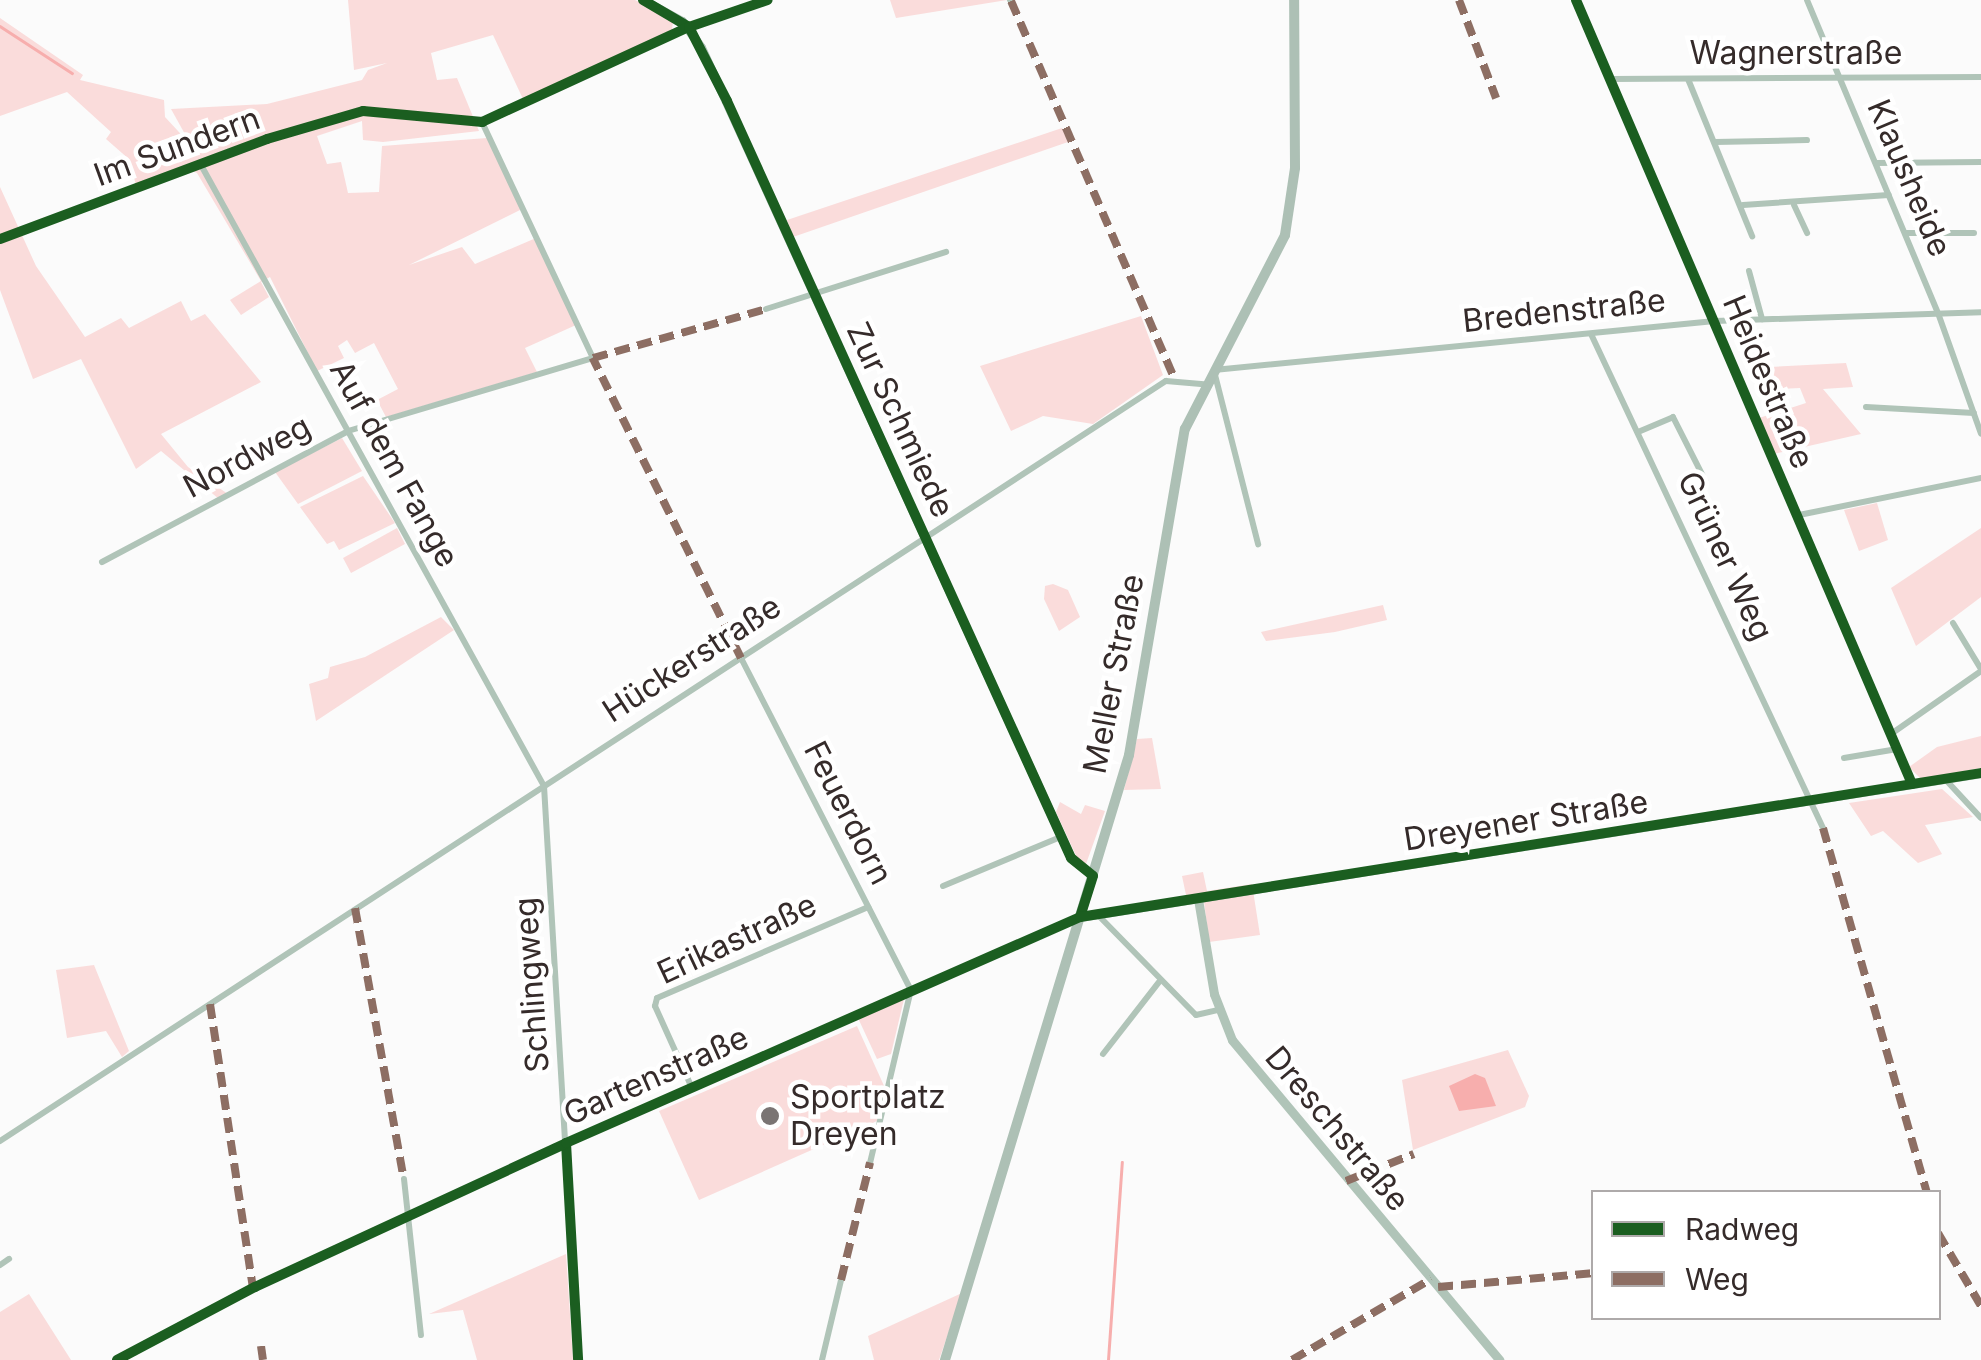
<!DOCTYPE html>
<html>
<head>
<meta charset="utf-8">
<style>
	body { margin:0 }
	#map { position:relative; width:1981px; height:1360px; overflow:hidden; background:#fbfbfb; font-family:Inter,sans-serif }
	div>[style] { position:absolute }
	.green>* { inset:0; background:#fadcdb }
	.water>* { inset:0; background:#f7aead }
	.stream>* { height:2.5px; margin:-1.25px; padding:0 1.25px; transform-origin:1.25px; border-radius:1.25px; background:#f7aead }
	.minor>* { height:6px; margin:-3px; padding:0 3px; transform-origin:3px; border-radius:3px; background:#b0c4b8 }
	.tertiary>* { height:9px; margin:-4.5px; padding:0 4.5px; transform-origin:4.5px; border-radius:4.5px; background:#b0c4b8 }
	.secondary>* { height:10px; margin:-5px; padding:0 5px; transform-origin:5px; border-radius:5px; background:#adc0b5 }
	.quiet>* { height:8px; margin-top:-4px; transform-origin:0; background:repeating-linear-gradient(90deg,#8d6e63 0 15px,transparent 0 23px) }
	.cycleway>* { height:10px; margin:-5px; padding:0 5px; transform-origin:5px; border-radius:5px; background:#1b5e20 }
	.dots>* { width:28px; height:28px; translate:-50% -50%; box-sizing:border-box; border:5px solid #fff; border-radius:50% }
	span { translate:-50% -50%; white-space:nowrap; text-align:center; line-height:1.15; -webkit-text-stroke:9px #fff; paint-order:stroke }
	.street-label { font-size:32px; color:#352b2a }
	.poi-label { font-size:32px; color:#352b2a }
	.left { translate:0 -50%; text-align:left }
	.legend { position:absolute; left:1591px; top:1190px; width:350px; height:130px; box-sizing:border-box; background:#fff; border:2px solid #aeaaaa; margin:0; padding:12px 18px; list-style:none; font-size:30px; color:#352b2a }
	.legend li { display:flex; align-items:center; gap:20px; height:50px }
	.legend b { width:50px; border:2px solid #aeaaaa }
</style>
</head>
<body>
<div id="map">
	<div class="green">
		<div style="clip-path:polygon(348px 0,635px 0,673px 20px,672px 31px,523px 99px,493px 35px,431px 53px,437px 80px,457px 78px,479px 131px,383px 142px,363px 140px,362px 121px,317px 136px,327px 164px,341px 162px,348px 193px,379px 192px,382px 146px,487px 138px,522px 209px,409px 265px,462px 247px,475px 264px,536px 238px,576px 325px,525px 348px,537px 372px,386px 417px,377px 400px,398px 389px,374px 343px,355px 353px,347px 340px,338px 346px,344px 358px,317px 371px,270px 277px,261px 282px,269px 297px,241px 315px,230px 300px,261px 281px,197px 173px,184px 167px,136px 186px,130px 160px,106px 139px,111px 132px,67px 92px,0 116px,0 18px,83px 75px,80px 80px,164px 100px,165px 117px,191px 145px,171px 109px,267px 104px,362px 80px,368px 70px,387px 63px,354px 70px)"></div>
		<div style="clip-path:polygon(890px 0,1007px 0,896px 18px)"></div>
		<div style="clip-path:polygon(1062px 128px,1068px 142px,793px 237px,787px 220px)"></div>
		<div style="clip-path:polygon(0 187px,36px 266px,85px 337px,121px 318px,129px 328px,181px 301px,191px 321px,205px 314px,261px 382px,161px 434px,188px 467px,228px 494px,219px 499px,161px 451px,136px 469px,81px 359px,33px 379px,0 290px)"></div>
		<div style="clip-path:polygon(1141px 316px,1163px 375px,1093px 424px,1043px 416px,1011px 431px,980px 366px)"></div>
		<div style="clip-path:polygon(1846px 363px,1853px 387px,1823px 389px,1861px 434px,1774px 454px,1759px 418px,1806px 403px,1800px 388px,1779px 389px,1770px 367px)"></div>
		<div style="clip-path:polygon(342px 438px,362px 471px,298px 504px,275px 472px)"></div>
		<div style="clip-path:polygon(363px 476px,395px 523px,339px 550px,334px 541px,327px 544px,300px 507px)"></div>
		<div style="clip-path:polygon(1877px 503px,1888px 540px,1859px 551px,1844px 510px)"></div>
		<div style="clip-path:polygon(397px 528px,405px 544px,351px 573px,343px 558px)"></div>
		<div style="clip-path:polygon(1981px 528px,1981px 597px,1916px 646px,1891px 588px)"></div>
		<div style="clip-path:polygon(1053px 584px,1068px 590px,1080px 617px,1059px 631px,1044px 599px,1045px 586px)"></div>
		<div style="clip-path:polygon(1383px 605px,1387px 620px,1335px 632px,1266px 641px,1261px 632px)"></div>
		<div style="clip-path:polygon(441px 617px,454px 630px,316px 721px,309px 684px,328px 678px,330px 667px,365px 657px)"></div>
		<div style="clip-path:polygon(1981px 736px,1981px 768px,1921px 779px,1909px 767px,1937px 747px)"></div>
		<div style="clip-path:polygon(1152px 738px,1161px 789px,1124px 790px,1137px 739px)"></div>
		<div style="clip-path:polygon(1942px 789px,1973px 817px,1925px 825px,1942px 854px,1918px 863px,1883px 831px,1871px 836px,1849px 803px)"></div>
		<div style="clip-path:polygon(1060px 802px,1081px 814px,1085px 805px,1105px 811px,1086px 864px,1079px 862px,1056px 812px)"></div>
		<div style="clip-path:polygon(1203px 872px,1207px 891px,1252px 884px,1260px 935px,1209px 942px,1203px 893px,1186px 895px,1182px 876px)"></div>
		<div style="clip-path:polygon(94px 965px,129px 1051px,122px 1057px,106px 1031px,67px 1038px,56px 970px)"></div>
		<div style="clip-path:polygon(904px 999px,891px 1054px,877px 1059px,858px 1018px)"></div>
		<div style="clip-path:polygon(857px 1026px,885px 1088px,877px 1121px,699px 1200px,659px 1111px)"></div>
		<div style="clip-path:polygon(1508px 1050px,1529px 1096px,1525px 1107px,1413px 1150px,1402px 1080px)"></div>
		<div style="clip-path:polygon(566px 1254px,573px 1360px,477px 1360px,463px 1310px,429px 1314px)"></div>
		<div style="clip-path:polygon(962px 1293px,939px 1360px,874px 1360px,868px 1336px)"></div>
		<div style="clip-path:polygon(29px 1294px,71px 1360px,0 1360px,0 1312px)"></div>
	</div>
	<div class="water">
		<div style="clip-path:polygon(1475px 1074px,1485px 1078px,1496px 1106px,1459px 1111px,1449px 1086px)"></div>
	</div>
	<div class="stream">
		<div style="left:0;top:26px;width:86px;rotate:33.1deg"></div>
		<div style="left:1108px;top:1360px;width:198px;rotate:-86deg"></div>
	</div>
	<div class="minor">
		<div style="left:1010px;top:0;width:1px;rotate:45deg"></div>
		<div style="left:1576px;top:0;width:853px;rotate:66.8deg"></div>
		<div style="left:1807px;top:0;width:339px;rotate:67.3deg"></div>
		<div style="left:1938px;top:313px;width:128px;rotate:70.4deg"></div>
		<div style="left:1610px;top:79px;width:371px;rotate:-0.3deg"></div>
		<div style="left:1688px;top:79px;width:170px;rotate:67.8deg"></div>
		<div style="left:1715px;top:142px;width:92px;rotate:-1.2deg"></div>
		<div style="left:1876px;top:163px;width:105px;rotate:-0.5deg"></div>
		<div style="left:201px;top:165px;width:709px;rotate:61.09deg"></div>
		<div style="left:544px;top:786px;width:575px;rotate:86.61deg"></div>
		<div style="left:1743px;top:205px;width:146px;rotate:-3.9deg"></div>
		<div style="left:1794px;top:205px;width:31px;rotate:65deg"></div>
		<div style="left:1905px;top:233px;width:69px"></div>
		<div style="left:0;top:239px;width:285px;rotate:-20.5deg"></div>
		<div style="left:267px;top:139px;width:100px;rotate:-16.3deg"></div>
		<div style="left:363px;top:111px;width:120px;rotate:5.3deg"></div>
		<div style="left:482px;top:122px;width:228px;rotate:-24.7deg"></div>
		<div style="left:689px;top:27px;width:83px;rotate:-18.9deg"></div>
		<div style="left:1749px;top:271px;width:50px;rotate:74.8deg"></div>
		<div style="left:766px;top:309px;width:189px;rotate:-17.6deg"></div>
		<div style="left:1591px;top:334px;width:546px;rotate:64.84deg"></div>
		<div style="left:1214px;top:370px;width:503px;rotate:-5.59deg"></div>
		<div style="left:1715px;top:321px;width:266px;rotate:-1.9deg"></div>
		<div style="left:1214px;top:371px;width:179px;rotate:75.7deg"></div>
		<div style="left:1866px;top:407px;width:108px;rotate:3.2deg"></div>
		<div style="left:1638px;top:432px;width:38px;rotate:-23deg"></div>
		<div style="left:1673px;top:417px;width:71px;rotate:63.1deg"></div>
		<div style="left:1799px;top:515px;width:186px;rotate:-11.5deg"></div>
		<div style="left:102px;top:562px;width:279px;rotate:-28deg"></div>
		<div style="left:348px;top:431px;width:256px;rotate:-16.6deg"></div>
		<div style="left:593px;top:358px;width:261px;rotate:-115.2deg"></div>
		<div style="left:1953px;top:623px;width:54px;rotate:58.7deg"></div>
		<div style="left:741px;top:658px;width:373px;rotate:62.9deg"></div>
		<div style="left:1891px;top:734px;width:110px;rotate:-35deg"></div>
		<div style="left:1844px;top:758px;width:54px;rotate:-9.6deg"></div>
		<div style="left:1945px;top:779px;width:53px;rotate:47.3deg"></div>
		<div style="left:943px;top:886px;width:128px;rotate:-22.6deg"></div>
		<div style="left:1097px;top:914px;width:141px;rotate:45.6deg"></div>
		<div style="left:1196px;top:1015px;width:23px;rotate:-13deg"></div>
		<div style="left:1103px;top:1054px;width:91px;rotate:-52.1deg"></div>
		<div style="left:692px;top:1088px;width:90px;rotate:-114.3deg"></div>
		<div style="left:655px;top:1006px;width:8px;rotate:-76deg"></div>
		<div style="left:657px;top:998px;width:230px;rotate:-23.3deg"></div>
		<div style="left:0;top:1141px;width:1392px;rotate:-33.1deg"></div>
		<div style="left:1166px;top:381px;width:38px;rotate:5deg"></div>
		<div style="left:870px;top:1163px;width:178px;rotate:-76.7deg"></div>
		<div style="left:404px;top:1179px;width:157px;rotate:83.8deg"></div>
		<div style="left:0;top:1265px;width:11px;rotate:-34deg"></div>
		<div style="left:117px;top:1360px;width:156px;rotate:-27.9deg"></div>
		<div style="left:255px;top:1287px;width:343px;rotate:-24.8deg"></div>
		<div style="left:566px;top:1143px;width:561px;rotate:-23.78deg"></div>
		<div style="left:822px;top:1360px;width:82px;rotate:-76.6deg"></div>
	</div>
	<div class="tertiary">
		<div style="left:643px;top:0;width:44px;rotate:28.3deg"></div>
		<div style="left:682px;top:21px;width:32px;rotate:54deg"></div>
		<div style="left:701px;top:47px;width:891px;rotate:65.48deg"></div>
		<div style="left:1071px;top:858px;width:28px;rotate:39deg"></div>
		<div style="left:1198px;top:899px;width:96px;rotate:80.4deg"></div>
		<div style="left:1214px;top:994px;width:49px;rotate:68.6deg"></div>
		<div style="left:1232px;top:1040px;width:417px;rotate:50.1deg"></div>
		<div style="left:1080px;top:917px;width:912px;rotate:-9.08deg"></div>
	</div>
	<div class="secondary">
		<div style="left:945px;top:1360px;width:632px;rotate:-73.08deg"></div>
		<div style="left:1129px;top:755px;width:331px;rotate:-80.3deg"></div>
		<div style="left:1185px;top:429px;width:218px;rotate:-62.7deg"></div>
		<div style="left:1285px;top:235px;width:68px;rotate:-81.5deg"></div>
		<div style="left:1295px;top:168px;width:168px;rotate:-90.3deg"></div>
	</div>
	<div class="quiet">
		<div style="left:1459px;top:0;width:105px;rotate:69.3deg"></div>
		<div style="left:1011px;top:1px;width:411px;rotate:66.6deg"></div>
		<div style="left:741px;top:658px;width:335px;rotate:-116.3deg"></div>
		<div style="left:593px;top:358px;width:180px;rotate:-15.8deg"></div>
		<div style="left:1823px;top:828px;width:379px;rotate:74.1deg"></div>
		<div style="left:355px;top:908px;width:275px;rotate:79.8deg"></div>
		<div style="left:210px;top:1004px;width:287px;rotate:81.4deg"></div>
		<div style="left:1346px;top:1181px;width:73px;rotate:-21.7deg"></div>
		<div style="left:1938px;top:1233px;width:85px;rotate:59.5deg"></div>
		<div style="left:841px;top:1280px;width:121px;rotate:-76.1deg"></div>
		<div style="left:1438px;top:1287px;width:157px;rotate:-5.1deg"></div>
		<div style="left:261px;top:1346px;width:14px;rotate:82deg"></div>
		<div style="left:1292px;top:1360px;width:161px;rotate:-30.2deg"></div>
	</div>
	<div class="cycleway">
		<div style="left:643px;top:0;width:53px;rotate:30.4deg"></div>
		<div style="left:689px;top:27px;width:83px;rotate:62.8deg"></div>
		<div style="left:727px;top:101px;width:831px;rotate:65.56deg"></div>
		<div style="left:1071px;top:858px;width:28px;rotate:39deg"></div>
		<div style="left:1093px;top:876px;width:43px;rotate:107.6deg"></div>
		<div style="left:1576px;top:0;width:853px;rotate:66.8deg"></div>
		<div style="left:0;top:239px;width:285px;rotate:-20.5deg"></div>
		<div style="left:267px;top:139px;width:100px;rotate:-16.3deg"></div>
		<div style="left:363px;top:111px;width:120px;rotate:5.3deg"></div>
		<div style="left:482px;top:122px;width:228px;rotate:-24.7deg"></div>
		<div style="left:689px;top:27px;width:83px;rotate:-18.9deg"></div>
		<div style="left:566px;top:1143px;width:217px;rotate:86.8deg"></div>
		<div style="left:117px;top:1360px;width:156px;rotate:-27.9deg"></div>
		<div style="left:255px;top:1287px;width:343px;rotate:-24.8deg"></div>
		<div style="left:566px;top:1143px;width:561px;rotate:-23.73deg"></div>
		<div style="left:1080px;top:917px;width:912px;rotate:-9.08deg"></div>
	</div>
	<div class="dots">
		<div style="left:770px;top:1116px;background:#7a7473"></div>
	</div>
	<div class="street-label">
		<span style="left:1796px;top:53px">Wagnerstraße</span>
		<span style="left:177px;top:147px;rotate:-20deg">Im Sundern</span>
		<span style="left:1909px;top:178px;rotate:67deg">Klausheide</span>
		<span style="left:1564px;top:311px;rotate:-6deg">Bredenstraße</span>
		<span style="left:1768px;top:382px;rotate:67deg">Heidestraße</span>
		<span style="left:900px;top:420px;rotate:65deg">Zur Schmiede</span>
		<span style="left:247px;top:457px;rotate:-28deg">Nordweg</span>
		<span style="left:394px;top:464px;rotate:61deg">Auf dem Fange</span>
		<span style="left:1725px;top:556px;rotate:65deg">Grüner Weg</span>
		<span style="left:692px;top:659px;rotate:-33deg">Hückerstraße</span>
		<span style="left:1114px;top:674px;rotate:-79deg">Meller Straße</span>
		<span style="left:848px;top:813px;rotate:63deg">Feuerdorn</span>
		<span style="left:1526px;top:821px;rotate:-9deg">Dreyener Straße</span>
		<span style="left:737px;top:939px;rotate:-25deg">Erikastraße</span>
		<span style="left:532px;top:985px;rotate:-94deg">Schlingweg</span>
		<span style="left:656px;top:1076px;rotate:-24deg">Gartenstraße</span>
		<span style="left:1337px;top:1129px;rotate:50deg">Dreschstraße</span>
	</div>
	<div class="poi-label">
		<span class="left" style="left:790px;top:1116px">Sportplatz<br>Dreyen</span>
	</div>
	<ul class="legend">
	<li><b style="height:12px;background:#1b5e20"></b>Radweg</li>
	<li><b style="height:12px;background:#8d6e63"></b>Weg</li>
	</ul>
</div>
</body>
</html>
